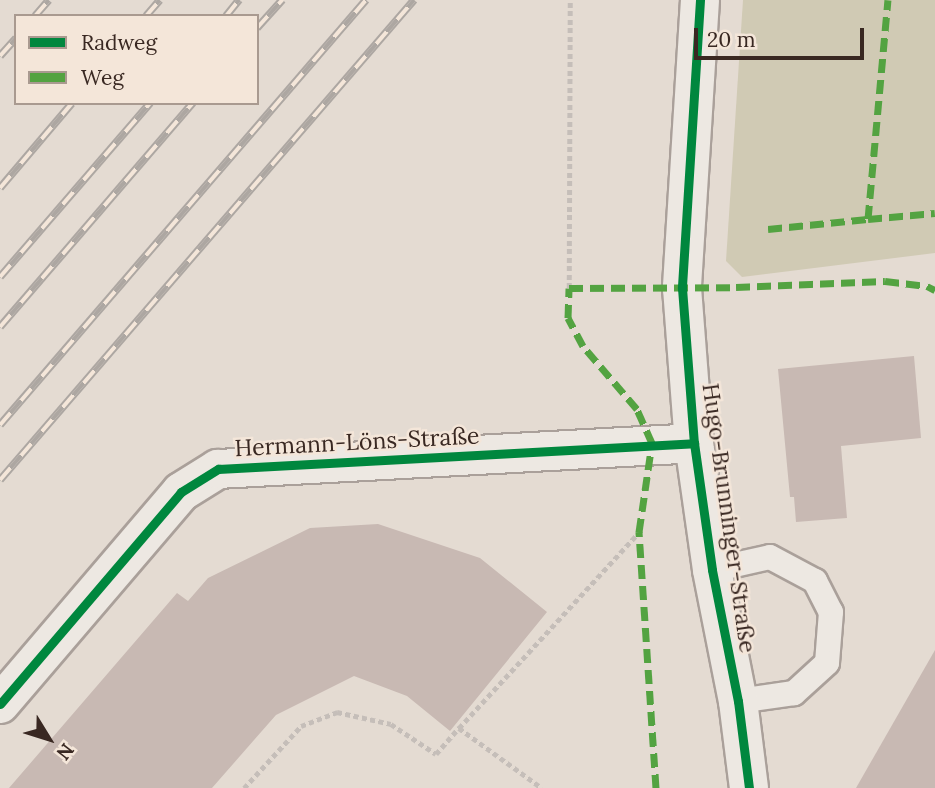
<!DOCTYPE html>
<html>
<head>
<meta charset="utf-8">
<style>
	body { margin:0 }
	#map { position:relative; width:935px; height:788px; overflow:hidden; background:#e4dbd2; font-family:Lora,serif }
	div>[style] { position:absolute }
	.cemetery>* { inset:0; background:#d0cab4 }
	.building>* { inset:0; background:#c8b9b3 }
	.path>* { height:4.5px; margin-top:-2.25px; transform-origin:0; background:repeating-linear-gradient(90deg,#c5beb9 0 5px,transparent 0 8.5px) }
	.roads { filter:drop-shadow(2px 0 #aaa09a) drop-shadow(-2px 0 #aaa09a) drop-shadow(0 2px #aaa09a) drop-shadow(0 -2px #aaa09a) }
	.service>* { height:24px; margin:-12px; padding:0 12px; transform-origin:12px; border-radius:12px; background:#ede8e2 }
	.minor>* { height:38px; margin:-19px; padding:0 19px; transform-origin:19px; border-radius:19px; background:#ede8e2 }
	.rail>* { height:8px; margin-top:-4px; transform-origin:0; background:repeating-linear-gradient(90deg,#f4e6d9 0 16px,#ada7a2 0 32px); box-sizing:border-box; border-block:2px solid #ada7a2 }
	.quiet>* { height:7px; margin-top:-3.5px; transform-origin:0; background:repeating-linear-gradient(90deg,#53a341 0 14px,transparent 0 21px) }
	.cycleway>* { height:9px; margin:-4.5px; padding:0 4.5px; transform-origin:4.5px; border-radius:4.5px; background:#00873e }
	span { translate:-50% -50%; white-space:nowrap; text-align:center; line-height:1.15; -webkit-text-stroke:5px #f4e6d9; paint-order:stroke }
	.street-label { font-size:23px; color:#392822 }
	.legend { position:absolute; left:14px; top:14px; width:245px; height:91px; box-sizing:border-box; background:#f4e6d9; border:2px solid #a99a90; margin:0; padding:9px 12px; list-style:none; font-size:21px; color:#392822 }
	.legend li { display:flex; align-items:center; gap:14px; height:35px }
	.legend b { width:35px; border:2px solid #a99a90 }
	.north { position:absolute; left:14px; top:704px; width:70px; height:70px; -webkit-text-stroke:5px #f4e6d9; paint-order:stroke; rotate:128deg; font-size:19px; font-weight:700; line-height:28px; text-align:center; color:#392822 }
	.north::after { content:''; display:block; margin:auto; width:24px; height:32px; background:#392822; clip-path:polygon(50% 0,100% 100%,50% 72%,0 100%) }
	.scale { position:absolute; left:694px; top:28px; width:170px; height:32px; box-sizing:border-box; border:4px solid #392822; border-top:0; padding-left:9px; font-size:21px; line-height:24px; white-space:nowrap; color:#392822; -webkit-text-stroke:5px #f4e6d9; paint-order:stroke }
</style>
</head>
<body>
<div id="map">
	<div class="cemetery">
		<div style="clip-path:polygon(743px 0,935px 0,935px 253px,742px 277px,726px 261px)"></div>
	</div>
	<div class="building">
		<div style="clip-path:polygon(914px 356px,921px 438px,841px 446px,847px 518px,796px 522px,794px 497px,790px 497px,778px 369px)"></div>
		<div style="clip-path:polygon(378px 524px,480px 558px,547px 612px,450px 731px,407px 696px,354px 676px,276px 715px,212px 788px,9px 788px,177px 593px,188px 601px,208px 578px,310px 528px)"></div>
		<div style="clip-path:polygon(935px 650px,935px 788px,856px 788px)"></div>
	</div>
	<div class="path">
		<div style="left:569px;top:288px;width:288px;rotate:-89.8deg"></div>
		<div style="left:459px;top:728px;width:266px;rotate:-47.4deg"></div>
		<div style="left:244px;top:788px;width:84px;rotate:-47.4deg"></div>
		<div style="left:301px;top:726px;width:39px;rotate:-21deg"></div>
		<div style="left:337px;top:712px;width:55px;rotate:12.5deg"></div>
		<div style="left:391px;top:724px;width:54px;rotate:33.7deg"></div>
		<div style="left:436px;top:754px;width:35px;rotate:-49deg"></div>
		<div style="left:459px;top:728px;width:102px;rotate:35.9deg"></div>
	</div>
	<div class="roads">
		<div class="service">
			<div style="left:712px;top:570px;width:59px;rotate:-12.6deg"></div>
			<div style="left:770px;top:557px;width:51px;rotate:28.1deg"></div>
			<div style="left:815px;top:581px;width:35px;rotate:63deg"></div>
			<div style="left:831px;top:612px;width:51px;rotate:94.5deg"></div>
			<div style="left:827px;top:663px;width:45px;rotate:137.7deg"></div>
			<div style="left:794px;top:693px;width:57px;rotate:171.9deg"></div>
		</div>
		<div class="minor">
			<div style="left:700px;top:0;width:289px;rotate:93.6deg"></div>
			<div style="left:682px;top:288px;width:155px;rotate:85.6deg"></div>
			<div style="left:694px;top:443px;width:128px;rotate:81.9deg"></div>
			<div style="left:712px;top:570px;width:134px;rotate:78.8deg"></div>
			<div style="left:738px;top:701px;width:88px;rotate:82.8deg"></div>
			<div style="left:0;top:704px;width:279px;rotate:-49.5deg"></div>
			<div style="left:181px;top:492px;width:44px;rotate:-31.9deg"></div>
			<div style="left:218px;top:469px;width:477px;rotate:-3.1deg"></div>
		</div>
	</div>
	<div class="rail">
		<div style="left:35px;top:16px;width:21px;rotate:-49deg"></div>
		<div style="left:146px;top:16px;width:21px;rotate:-49deg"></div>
		<div style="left:226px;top:16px;width:21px;rotate:-51deg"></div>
		<div style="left:257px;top:28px;width:38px;rotate:-48deg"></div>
		<div style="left:0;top:56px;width:24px;rotate:-48deg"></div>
		<div style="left:0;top:188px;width:111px;rotate:-49.7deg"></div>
		<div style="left:0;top:277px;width:230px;rotate:-49.2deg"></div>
		<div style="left:0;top:327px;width:296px;rotate:-49.3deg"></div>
		<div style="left:0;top:425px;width:561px;rotate:-49.27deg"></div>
		<div style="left:0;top:480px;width:634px;rotate:-49.22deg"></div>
	</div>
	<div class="quiet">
		<div style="left:868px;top:219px;width:67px;rotate:-5.1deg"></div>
		<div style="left:768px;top:229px;width:100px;rotate:-5.7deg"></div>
		<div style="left:868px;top:219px;width:220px;rotate:-84.8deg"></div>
		<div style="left:656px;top:788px;width:257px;rotate:-93.8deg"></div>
		<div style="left:639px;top:532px;width:90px;rotate:-81.7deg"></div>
		<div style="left:652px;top:443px;width:37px;rotate:-114deg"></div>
		<div style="left:637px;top:409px;width:83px;rotate:-130.6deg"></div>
		<div style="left:583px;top:346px;width:32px;rotate:-118deg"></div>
		<div style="left:568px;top:318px;width:30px;rotate:-88deg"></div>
		<div style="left:569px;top:288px;width:167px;rotate:-0.3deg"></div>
		<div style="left:736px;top:287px;width:149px;rotate:-2.3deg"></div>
		<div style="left:885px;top:281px;width:42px;rotate:6.8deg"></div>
		<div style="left:927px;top:286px;width:9px;rotate:27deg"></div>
	</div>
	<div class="cycleway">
		<div style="left:700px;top:0;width:289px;rotate:93.6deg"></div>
		<div style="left:682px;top:288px;width:155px;rotate:85.6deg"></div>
		<div style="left:694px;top:443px;width:128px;rotate:81.9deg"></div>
		<div style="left:712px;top:570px;width:134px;rotate:78.8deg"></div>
		<div style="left:738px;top:701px;width:88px;rotate:82.8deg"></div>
		<div style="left:0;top:704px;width:279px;rotate:-49.5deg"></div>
		<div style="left:181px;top:492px;width:44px;rotate:-31.9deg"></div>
		<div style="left:218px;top:469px;width:477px;rotate:-3.1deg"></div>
	</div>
	<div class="street-label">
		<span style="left:357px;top:442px;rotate:-3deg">Hermann-Löns-Straße</span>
		<span style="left:729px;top:518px;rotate:82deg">Hugo-Brunninger-Straße</span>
	</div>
	<ul class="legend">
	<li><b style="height:9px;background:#00873e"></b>Radweg</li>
	<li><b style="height:9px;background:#53a341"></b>Weg</li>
	</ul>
	<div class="north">N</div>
	<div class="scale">20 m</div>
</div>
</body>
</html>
